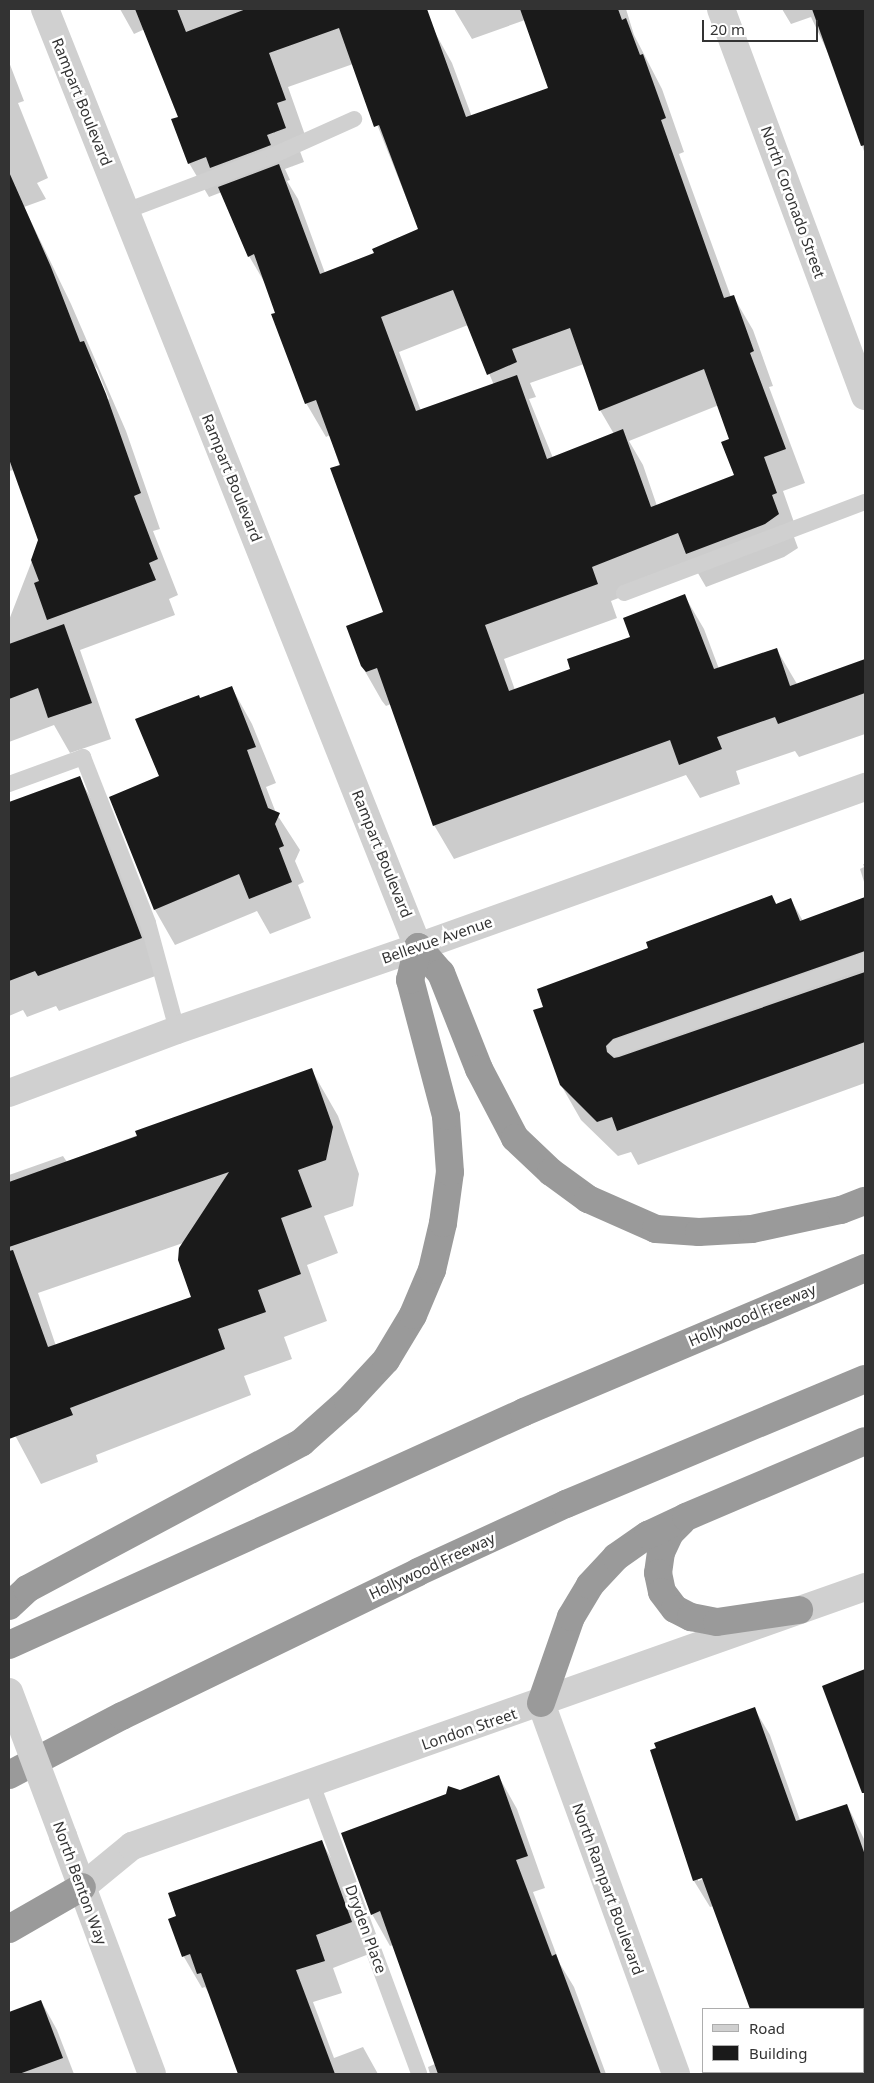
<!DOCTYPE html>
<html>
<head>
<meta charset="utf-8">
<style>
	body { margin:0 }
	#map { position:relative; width:874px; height:2083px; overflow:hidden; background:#fff; font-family:"Noto Sans",sans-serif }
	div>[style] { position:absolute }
	.shadow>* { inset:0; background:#0003 }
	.building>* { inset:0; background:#1a1a1a }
	.service>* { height:16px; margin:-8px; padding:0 8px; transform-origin:8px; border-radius:8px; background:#d0d0d0 }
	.minor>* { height:28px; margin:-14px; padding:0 14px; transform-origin:14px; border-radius:14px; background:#d0d0d0 }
	.tertiary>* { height:28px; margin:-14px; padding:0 14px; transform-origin:14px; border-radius:14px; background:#d0d0d0 }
	.motorway>* { height:28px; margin:-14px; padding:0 14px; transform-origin:14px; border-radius:14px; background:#9a9a9a }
	.tertiary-bridge>* { height:28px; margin:-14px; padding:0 14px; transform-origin:14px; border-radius:14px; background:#d0d0d0 }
	span { translate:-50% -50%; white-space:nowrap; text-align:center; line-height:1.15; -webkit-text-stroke:5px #fff; paint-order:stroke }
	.street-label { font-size:15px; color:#333 }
	.frame { position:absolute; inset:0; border:10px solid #333; pointer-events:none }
	.legend { position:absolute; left:702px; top:2008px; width:162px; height:65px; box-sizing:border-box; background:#fff; border:1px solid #adadad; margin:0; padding:6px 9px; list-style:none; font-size:15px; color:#333 }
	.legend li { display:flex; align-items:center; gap:10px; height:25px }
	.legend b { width:25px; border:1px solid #adadad }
	.scale { position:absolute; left:702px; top:20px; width:116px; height:22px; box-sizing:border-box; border:2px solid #333; border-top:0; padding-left:6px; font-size:15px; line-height:18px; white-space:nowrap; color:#333; -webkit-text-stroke:4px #fff; paint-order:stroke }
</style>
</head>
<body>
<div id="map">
	<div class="shadow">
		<div style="clip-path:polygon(evenodd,120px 9px,379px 9px,392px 44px,433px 29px,452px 63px,472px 117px,550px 89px,525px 20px,472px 39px,454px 9px,626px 9px,634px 35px,662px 89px,684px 152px,679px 154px,731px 297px,733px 296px,753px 330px,773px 386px,769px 387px,805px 483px,783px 491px,796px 528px,791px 529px,798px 548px,784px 557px,706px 587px,695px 568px,611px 601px,617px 618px,504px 659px,515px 690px,572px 670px,632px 638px,684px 595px,704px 629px,719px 669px,777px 650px,797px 684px,865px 660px,865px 734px,799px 757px,795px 751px,736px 771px,740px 784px,700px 798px,686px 775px,454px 859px,434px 825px,391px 704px,386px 706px,382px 701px,362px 666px,385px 613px,330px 435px,326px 437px,306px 403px,269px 290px,249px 256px,222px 192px,209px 197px,189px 163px,179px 118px,145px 29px,134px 34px,120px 9px,353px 64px,419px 230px,375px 254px,325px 273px,298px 199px,287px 181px,290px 180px,285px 169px,304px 162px,295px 138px,305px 135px,288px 87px,353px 64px,120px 9px,468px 325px,494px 385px,421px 411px,399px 352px,468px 325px,120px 9px,584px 364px,600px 410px,614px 434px,553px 458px,529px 399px,536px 397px,530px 383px,584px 364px,120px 9px,719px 405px,731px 439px,735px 476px,657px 506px,643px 465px,629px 441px,719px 405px)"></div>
		<div style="clip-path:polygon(782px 9px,865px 9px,865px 154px,830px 57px,811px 17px,791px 24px)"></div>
		<div style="clip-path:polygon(evenodd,9px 62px,24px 101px,18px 103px,48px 178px,37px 183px,46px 199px,24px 207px,71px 304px,126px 431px,160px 529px,153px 531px,178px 595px,169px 599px,175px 615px,80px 650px,111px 739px,70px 753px,54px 725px,9px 742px,9px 620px,40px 540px,14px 470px,9px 471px,9px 62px,93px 364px,97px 369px,109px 399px,107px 400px,93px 364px)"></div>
		<div style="clip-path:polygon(232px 688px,252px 724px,276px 783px,266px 787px,276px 813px,300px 850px,295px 861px,304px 882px,298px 885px,311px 918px,270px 934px,257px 911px,175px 945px,155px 910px,161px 776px,200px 700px)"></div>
		<div style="clip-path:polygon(79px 778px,100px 813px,161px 974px,59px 1011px,56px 1006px,27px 1017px,23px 1010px,9px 1016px,9px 803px)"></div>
		<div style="clip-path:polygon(863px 864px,865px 864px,865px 885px,860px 869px,864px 867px)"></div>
		<div style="clip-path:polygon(772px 897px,777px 905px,791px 900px,803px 921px,865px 898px,865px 1083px,638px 1165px,631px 1152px,618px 1156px,581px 1120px,561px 1085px,545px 1007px,650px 949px)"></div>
		<div style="clip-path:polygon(evenodd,311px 1069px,338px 1116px,359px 1174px,353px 1206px,324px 1216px,338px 1253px,307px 1265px,327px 1321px,284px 1337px,292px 1359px,244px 1376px,251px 1395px,96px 1455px,98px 1462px,41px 1484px,9px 1424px,9px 1175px,63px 1156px,67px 1162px,311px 1069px,183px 1243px,193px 1297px,56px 1346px,38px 1293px,183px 1243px)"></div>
		<div style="clip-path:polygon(865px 1671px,865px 1790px,856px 1774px,824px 1687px)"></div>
		<div style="clip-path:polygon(evenodd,754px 1708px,770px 1735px,800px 1820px,847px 1805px,865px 1841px,865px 2074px,777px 2074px,776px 2072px,863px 2072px,863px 2009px,752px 2009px,714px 1906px,710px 1907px,694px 1881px,754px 1708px,708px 1877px,698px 1881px,698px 1878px,708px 1877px)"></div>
		<div style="clip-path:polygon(499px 1777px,517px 1809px,545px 1888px,533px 1892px,560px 1964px,574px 1987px,606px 2074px,430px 2074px,428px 2067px,435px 2064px,393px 1945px,390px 1946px,372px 1914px,460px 1791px)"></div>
		<div style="clip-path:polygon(321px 1841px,340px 1873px,369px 1954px,333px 1968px,342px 1993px,313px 2002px,334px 2058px,363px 2047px,378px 2074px,239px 2074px,211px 1997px,205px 1987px,202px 1988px,184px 1957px,170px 1920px)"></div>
		<div style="clip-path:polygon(41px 2001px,57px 2030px,74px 2074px,9px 2074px,9px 2013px)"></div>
	</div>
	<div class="building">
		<div style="clip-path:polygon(evenodd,135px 9px,177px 9px,186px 32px,246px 9px,427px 9px,466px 117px,548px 88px,520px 9px,618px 9px,622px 20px,626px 18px,640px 55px,643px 54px,666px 118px,661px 120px,724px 298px,734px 295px,754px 351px,750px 353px,786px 449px,764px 457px,777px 493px,772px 495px,779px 514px,765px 524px,686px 554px,678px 533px,592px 567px,598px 584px,485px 625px,509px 691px,570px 669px,567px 659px,630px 637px,623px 618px,685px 594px,714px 669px,777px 648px,790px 686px,865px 659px,865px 693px,778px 724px,775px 717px,717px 737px,722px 749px,679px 765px,670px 740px,433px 826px,377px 668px,366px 672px,361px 666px,346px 626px,383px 612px,330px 468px,340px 465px,316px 400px,305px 404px,271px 314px,275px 313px,254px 254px,248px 257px,218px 187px,279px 164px,320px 274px,374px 253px,372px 249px,418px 229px,379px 125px,374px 127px,339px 28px,269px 53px,286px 100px,277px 103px,286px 128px,267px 135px,271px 145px,210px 168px,206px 157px,188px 164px,171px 119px,178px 117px,135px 9px,453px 290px,487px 375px,517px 362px,512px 349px,570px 328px,599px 411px,704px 369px,729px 439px,721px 442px,734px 475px,651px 507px,623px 429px,547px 459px,517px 375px,416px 411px,381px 317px,453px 290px)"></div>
		<div style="clip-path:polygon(812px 9px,865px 9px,865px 145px,861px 146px)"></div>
		<div style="clip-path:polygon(9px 172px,51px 267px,80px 342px,84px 341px,106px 394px,141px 493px,134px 496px,158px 559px,149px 563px,156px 580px,47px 620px,34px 583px,39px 581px,31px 560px,38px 540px,9px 459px)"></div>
		<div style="clip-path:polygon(64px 624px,92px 703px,48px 718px,38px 688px,9px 699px,9px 644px)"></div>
		<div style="clip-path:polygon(232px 686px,256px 747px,247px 750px,268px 808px,280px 813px,275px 824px,284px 846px,279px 848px,292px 882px,249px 899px,239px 874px,154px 910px,109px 797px,159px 776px,135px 719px,199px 695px,200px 698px)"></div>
		<div style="clip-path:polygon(80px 776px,142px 938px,38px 976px,35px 971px,9px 981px,9px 802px)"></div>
		<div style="clip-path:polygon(772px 895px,776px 904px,791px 898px,800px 921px,865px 897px,865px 951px,613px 1039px,606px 1046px,607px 1052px,614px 1058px,619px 1057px,865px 972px,865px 1042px,617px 1131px,612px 1117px,597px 1122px,560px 1085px,533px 1010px,543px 1007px,537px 989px,648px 948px,646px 942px)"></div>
		<div style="clip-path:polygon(312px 1068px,333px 1127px,326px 1160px,298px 1170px,312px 1207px,281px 1218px,301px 1274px,258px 1290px,266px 1312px,218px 1329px,225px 1349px,70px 1408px,73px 1415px,9px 1439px,9px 1251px,13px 1250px,48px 1347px,191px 1297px,178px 1260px,179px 1248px,229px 1172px,9px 1247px,9px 1182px,137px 1136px,135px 1131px)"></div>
		<div style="clip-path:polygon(865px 1669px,865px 1793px,862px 1793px,822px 1686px)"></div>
		<div style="clip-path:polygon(755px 1707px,796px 1821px,847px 1804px,865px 1855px,865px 2009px,750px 2009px,702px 1878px,693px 1881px,650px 1750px,656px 1748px,654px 1743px)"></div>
		<div style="clip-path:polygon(499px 1775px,528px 1856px,516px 1860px,552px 1956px,556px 1954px,601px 2074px,438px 2074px,380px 1911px,371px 1915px,341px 1833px,446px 1794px,448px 1786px,460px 1790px)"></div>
		<div style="clip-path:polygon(322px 1840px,352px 1922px,316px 1935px,325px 1961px,296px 1970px,335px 2074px,238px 2074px,201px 1973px,197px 1974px,190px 1954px,182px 1957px,168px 1919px,176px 1916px,168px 1893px)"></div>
		<div style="clip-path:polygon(41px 2000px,63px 2058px,19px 2074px,9px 2074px,9px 2012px)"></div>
	</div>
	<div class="service">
		<div style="left:126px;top:211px;width:158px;rotate:-20.7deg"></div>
		<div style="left:274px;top:155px;width:88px;rotate:-24.2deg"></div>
		<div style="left:624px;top:593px;width:258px;rotate:-20.7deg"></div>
		<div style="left:9px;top:784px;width:79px;rotate:-20deg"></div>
		<div style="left:83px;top:757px;width:178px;rotate:68.6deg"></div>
		<div style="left:148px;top:923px;width:111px;rotate:74.8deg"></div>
		<div style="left:616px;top:1048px;width:264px;rotate:-19.3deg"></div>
		<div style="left:312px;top:1784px;width:309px;rotate:69.7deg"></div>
	</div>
	<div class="minor">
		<div style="left:45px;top:9px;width:1009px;rotate:68.31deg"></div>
		<div style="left:541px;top:1703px;width:395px;rotate:70deg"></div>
	</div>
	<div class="tertiary">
		<div style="left:721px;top:9px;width:413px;rotate:69.6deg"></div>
		<div style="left:9px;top:1093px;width:179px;rotate:-20.6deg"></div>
		<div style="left:177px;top:1030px;width:255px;rotate:-19deg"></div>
		<div style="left:418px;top:947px;width:475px;rotate:-19.7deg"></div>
		<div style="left:63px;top:1836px;width:254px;rotate:69.5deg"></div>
		<div style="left:82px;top:1887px;width:65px;rotate:-39.4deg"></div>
		<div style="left:132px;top:1846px;width:777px;rotate:-19.46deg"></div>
	</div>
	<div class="motorway">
		<div style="left:418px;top:947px;width:35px;rotate:49deg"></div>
		<div style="left:441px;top:973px;width:103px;rotate:68.4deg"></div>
		<div style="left:479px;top:1069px;width:78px;rotate:62.4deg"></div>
		<div style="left:515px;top:1138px;width:50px;rotate:43.4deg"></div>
		<div style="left:551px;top:1172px;width:46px;rotate:36.1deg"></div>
		<div style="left:588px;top:1199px;width:74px;rotate:23.8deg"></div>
		<div style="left:656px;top:1229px;width:43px;rotate:4deg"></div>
		<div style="left:699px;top:1232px;width:53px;rotate:-3.2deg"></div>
		<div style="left:752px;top:1229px;width:91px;rotate:-12.1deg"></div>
		<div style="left:841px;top:1210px;width:26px;rotate:-21deg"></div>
		<div style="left:682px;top:1521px;width:17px;rotate:135deg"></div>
		<div style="left:670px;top:1533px;width:21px;rotate:115deg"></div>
		<div style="left:661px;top:1552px;width:21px;rotate:98deg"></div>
		<div style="left:658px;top:1573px;width:19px;rotate:78deg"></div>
		<div style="left:662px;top:1592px;width:21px;rotate:53deg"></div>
		<div style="left:675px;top:1609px;width:18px;rotate:27deg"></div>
		<div style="left:691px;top:1617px;width:26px;rotate:11deg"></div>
		<div style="left:717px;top:1622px;width:83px;rotate:-8.3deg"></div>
		<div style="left:9px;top:1606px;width:25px;rotate:-43deg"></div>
		<div style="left:27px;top:1589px;width:312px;rotate:-28.1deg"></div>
		<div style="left:302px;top:1442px;width:62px;rotate:-41.7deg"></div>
		<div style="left:348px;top:1401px;width:56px;rotate:-47.2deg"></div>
		<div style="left:386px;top:1360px;width:52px;rotate:-59deg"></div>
		<div style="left:413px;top:1315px;width:49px;rotate:-67.1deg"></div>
		<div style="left:432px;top:1270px;width:48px;rotate:-76.8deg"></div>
		<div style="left:443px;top:1223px;width:51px;rotate:-82.2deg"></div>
		<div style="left:450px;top:1172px;width:56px;rotate:-94.1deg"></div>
		<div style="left:446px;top:1116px;width:141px;rotate:-104.8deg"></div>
		<div style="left:410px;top:980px;width:34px;rotate:-76deg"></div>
		<div style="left:9px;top:1645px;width:565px;rotate:-24.34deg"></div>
		<div style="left:524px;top:1412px;width:370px;rotate:-22.9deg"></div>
		<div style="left:541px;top:1703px;width:91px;rotate:-70.8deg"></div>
		<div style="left:571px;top:1617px;width:37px;rotate:-59deg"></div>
		<div style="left:590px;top:1585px;width:38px;rotate:-47deg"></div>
		<div style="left:616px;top:1557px;width:39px;rotate:-35deg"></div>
		<div style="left:648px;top:1535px;width:42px;rotate:-25.3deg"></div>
		<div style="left:686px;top:1517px;width:194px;rotate:-23deg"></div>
		<div style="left:9px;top:1775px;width:127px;rotate:-27.6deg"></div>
		<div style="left:122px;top:1716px;width:329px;rotate:-25.9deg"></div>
		<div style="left:418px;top:1572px;width:163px;rotate:-24.7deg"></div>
		<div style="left:566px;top:1504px;width:324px;rotate:-22.7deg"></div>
		<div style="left:9px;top:1929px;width:84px;rotate:-29.9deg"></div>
	</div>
	<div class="tertiary-bridge">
		<div style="left:9px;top:1692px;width:154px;rotate:69.4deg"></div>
	</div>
	<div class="street-label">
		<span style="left:82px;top:102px;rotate:68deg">Rampart Boulevard</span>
		<span style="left:793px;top:202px;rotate:70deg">North Coronado Street</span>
		<span style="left:232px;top:478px;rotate:68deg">Rampart Boulevard</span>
		<span style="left:382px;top:854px;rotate:68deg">Rampart Boulevard</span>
		<span style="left:437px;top:940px;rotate:-19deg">Bellevue Avenue</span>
		<span style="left:752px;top:1315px;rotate:-23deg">Hollywood Freeway</span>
		<span style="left:432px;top:1566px;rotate:-25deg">Hollywood Freeway</span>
		<span style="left:469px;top:1729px;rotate:-19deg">London Street</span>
		<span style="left:80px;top:1883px;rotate:70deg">North Benton Way</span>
		<span style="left:608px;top:1889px;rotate:70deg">North Rampart Boulevard</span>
		<span style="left:366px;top:1929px;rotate:70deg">Dryden Place</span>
	</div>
	<div class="frame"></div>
	<ul class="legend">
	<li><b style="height:6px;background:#d0d0d0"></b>Road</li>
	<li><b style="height:14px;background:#1a1a1a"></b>Building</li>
	</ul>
	<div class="scale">20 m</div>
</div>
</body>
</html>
